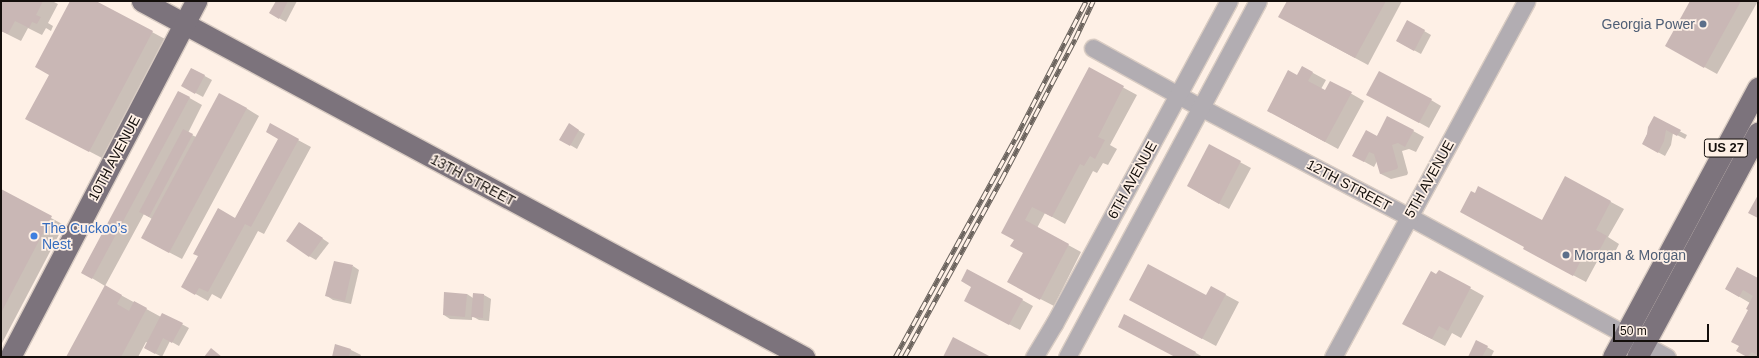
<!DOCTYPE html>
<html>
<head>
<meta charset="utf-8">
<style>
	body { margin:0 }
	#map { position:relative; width:1759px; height:358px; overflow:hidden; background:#fef0e6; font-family:Helvetica,sans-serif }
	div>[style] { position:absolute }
	.shadow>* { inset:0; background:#0003 }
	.building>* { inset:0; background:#c9b7b5 }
	.roads { filter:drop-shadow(1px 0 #d9ccc3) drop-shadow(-1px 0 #d9ccc3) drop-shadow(0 1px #d9ccc3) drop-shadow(0 -1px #d9ccc3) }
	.minor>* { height:17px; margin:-8.5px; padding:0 8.5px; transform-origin:8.5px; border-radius:8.5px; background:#b2adb2 }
	.major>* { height:21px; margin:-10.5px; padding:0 10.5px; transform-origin:10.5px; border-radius:10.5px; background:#7c737c }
	.rail>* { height:4.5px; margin-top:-2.25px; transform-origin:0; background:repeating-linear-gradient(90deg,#fef0e6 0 9px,#6b635d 0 18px); box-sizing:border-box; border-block:1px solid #6b635d }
	.dots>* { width:11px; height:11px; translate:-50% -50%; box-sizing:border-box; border:2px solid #fef0e6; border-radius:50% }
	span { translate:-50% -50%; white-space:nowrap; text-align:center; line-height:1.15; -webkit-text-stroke:3.5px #fef0e6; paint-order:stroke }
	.shield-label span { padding:1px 3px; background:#fef0e6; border:1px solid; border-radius:3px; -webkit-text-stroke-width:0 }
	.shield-label { font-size:13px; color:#140f0c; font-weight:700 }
	.service-label { font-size:14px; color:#4e5e75 }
	.right { translate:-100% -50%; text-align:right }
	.left { translate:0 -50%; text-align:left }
	.street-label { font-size:14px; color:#140f0c }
	.shop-label { font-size:14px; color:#366cbe }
	.frame { position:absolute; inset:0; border:2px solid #140f0c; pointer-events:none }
	.scale { position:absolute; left:1613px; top:324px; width:96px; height:18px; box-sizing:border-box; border:2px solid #140f0c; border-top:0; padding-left:5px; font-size:12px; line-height:14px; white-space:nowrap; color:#140f0c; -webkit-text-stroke:3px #fef0e6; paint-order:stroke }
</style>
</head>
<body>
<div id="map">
	<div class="shadow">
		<div style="clip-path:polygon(1px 1px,52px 1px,58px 4px,48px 23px,53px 26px,51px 31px,46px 28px,42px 35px,28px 28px,21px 41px,1px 31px)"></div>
		<div style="clip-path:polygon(71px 1px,94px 1px,165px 39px,102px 158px,39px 125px,50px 75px)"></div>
		<div style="clip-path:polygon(277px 1px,297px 1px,286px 22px,270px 13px)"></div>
		<div style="clip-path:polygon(1288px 1px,1402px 1px,1368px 65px,1292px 24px)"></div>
		<div style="clip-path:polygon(1691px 1px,1758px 1px,1717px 74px,1679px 53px)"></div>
		<div style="clip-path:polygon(1407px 21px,1431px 35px,1421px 54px,1397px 41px)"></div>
		<div style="clip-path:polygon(1302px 67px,1326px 80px,1321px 89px,1326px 91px,1331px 82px,1364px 101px,1338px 149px,1281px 118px)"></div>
		<div style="clip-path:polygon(192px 69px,212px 80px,203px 97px,190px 90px)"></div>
		<div style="clip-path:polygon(1089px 69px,1137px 95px,1110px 145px,1117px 149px,1108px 165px,1103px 163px,1097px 173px,1093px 171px,1065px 224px,1045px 213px,1037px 228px,1081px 252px,1054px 306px,1021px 289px,1024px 253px,1012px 246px)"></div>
		<div style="clip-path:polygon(179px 92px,202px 105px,188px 133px,196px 137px,246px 108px,259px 116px,182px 259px,155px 245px,152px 219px,144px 214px,105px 286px,82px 272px)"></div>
		<div style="clip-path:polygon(1378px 100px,1431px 100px,1441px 106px,1429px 128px)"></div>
		<div style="clip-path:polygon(1388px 117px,1424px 137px,1416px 152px,1409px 149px,1402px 151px,1408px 173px,1407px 175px,1391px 179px,1381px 174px,1377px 161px,1374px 167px,1363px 161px)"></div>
		<div style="clip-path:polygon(1654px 118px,1687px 135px,1685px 139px,1673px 133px,1671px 145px,1665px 156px,1643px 144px)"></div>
		<div style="clip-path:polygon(270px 125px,311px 147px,264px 234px,258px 231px,221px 299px,212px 294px,208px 301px,183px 287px,235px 219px,279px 139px)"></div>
		<div style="clip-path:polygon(569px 125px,585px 134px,577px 149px,560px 139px)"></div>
		<div style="clip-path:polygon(1210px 146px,1251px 168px,1229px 209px,1198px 192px)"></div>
		<div style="clip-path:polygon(1566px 178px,1624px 209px,1608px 237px,1619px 244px,1610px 262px,1600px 256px,1586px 282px,1537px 256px,1542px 221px)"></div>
		<div style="clip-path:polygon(1px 191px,64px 225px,1px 345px)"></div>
		<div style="clip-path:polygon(300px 223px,329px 243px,316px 260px,309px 256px)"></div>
		<div style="clip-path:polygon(353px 266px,359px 270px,351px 304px,333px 300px,327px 296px)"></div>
		<div style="clip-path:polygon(968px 270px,1033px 306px,1020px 330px,975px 306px,973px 287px)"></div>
		<div style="clip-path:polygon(1439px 271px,1484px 296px,1461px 338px,1452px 333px,1445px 346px,1416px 331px)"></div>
		<div style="clip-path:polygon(1758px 279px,1758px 357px,1749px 357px,1738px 351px,1750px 303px,1726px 289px)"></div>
		<div style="clip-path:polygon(106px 287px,161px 317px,163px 314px,189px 328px,179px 346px,170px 341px,162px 357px,145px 348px,148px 343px,146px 342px,138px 357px,68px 357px)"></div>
		<div style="clip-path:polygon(1211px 287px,1239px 302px,1216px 346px,1143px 307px,1207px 296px)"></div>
		<div style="clip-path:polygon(467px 294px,473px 298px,484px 295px,491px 299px,489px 321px,479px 320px,472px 316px,472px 320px,450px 319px,444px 315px)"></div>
		<div style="clip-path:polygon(1125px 315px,1196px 353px,1203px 357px,1176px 357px)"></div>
		<div style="clip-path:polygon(1476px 341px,1494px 351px,1491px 357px,1470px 357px)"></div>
		<div style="clip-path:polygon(351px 350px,361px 355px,360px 357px,333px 357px)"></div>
	</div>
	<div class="building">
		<div style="clip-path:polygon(1px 1px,43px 1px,36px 15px,41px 17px,37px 24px,32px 22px,29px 28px,15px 21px,8px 34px,1px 31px)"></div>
		<div style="clip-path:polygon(70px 1px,96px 1px,153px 31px,89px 152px,25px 119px,49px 75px,35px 67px)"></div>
		<div style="clip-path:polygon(276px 1px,288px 1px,279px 19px,269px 13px)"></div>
		<div style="clip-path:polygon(1287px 1px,1386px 1px,1355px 58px,1278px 17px)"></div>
		<div style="clip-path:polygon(1690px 1px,1741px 1px,1704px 68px,1665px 46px)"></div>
		<div style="clip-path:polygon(1407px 20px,1425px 30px,1414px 51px,1396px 41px)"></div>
		<div style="clip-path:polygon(1302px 66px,1313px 72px,1308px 81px,1325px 90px,1330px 81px,1352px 92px,1325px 142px,1267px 111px,1288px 70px,1297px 75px)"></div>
		<div style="clip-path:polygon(1089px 67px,1124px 86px,1098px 137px,1105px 140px,1095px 159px,1090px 156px,1084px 166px,1080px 164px,1052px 217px,1032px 207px,1025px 220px,1069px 244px,1040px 300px,1007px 282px,1023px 253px,1010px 246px,1014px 240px,1001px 233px)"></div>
		<div style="clip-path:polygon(191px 68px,205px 75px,195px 94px,181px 86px)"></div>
		<div style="clip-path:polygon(1379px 71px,1432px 99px,1419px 123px,1366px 95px)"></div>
		<div style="clip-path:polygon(178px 91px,190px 97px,92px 279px,81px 273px)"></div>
		<div style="clip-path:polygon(219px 93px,247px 108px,169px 253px,141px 238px)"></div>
		<div style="clip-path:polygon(1387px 116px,1414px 130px,1405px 147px,1398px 143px,1392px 145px,1398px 167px,1397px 169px,1380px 174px,1374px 154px,1369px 152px,1364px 162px,1352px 156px,1366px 130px,1377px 136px)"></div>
		<div style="clip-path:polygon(1654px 116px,1681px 130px,1677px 136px,1666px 130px,1664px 141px,1658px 153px,1642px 144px,1647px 134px,1648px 127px)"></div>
		<div style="clip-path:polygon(270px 123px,299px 139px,251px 227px,245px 224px,208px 292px,199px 288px,195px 295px,181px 287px,198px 256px,193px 254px,218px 208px,235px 218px,278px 139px,266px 132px)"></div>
		<div style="clip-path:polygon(569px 123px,579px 130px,570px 146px,559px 140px)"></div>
		<div style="clip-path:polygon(183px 129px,193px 134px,149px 217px,139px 212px)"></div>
		<div style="clip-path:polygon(1209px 144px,1241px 161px,1219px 204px,1187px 186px)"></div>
		<div style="clip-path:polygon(1565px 176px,1611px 201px,1596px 230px,1607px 236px,1597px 255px,1586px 250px,1573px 276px,1523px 249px,1524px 247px,1460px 212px,1471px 191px,1475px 193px,1478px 186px,1542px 220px)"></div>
		<div style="clip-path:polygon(1px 189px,52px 216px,1px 313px)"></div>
		<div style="clip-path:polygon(1758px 195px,1758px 218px,1748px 213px)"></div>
		<div style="clip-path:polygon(299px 222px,323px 238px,309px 257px,286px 241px)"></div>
		<div style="clip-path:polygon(334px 261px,353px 265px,345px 301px,325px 296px)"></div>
		<div style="clip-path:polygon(1148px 264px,1206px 295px,1211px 286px,1226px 294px,1202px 339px,1129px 300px)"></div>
		<div style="clip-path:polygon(1737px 267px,1758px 278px,1758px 356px,1752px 352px,1747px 357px,1736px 351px,1739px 346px,1731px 342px,1748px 310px,1746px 309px,1753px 296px,1743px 290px,1739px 297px,1725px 289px)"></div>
		<div style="clip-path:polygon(967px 269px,1023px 299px,1009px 325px,964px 301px,971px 287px,961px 281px)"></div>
		<div style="clip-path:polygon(1439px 270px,1471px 287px,1448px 331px,1439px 326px,1432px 339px,1402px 324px,1431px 271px,1436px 274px)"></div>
		<div style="clip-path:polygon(105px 285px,122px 295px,117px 304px,129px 311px,134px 301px,147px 308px,121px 357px,66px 357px)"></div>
		<div style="clip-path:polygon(444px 292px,467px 294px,465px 317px,443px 315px)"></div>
		<div style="clip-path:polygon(473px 293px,484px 294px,483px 318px,471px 317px)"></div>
		<div style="clip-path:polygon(162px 313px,183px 323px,172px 343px,163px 338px,155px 354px,144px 348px)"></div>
		<div style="clip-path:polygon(1124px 314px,1196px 352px,1193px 357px,1175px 357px,1118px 327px)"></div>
		<div style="clip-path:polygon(953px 337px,991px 357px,943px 357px)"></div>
		<div style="clip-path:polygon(1476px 340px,1488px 346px,1482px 357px,1468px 357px)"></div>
		<div style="clip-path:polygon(335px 344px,351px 349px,349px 357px,332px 357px)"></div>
		<div style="clip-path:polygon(211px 348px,222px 357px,204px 357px)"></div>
	</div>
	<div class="roads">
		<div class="minor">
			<div style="left:1093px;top:48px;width:122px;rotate:28.9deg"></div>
			<div style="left:1200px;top:107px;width:235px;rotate:27.7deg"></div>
			<div style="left:1408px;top:216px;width:295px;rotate:28.6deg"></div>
			<div style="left:1034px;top:357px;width:39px;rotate:-59deg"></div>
			<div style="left:1054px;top:324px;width:367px;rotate:-61.6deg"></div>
			<div style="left:1067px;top:357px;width:404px;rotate:-61.8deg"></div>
			<div style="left:1333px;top:357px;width:405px;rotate:-61.5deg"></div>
		</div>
		<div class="major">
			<div style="left:142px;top:1px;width:752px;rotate:28.27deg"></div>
			<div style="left:10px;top:357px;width:402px;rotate:-62.4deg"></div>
			<div style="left:1613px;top:357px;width:306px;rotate:-61.7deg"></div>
			<div style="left:1637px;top:357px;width:255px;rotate:-61.7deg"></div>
		</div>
	</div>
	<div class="rail">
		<div style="left:895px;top:357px;width:249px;rotate:-61.2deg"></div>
		<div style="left:1015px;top:139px;width:155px;rotate:-62.8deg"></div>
		<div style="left:904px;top:357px;width:202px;rotate:-61.3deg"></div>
		<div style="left:1001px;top:180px;width:159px;rotate:-62.3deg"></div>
		<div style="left:1075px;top:39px;width:42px;rotate:-64.7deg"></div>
	</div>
	<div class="dots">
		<div style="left:1703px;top:24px;background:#5c6f8a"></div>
		<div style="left:34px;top:236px;background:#3f7fe0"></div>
		<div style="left:1566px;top:255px;background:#5c6f8a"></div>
	</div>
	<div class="shield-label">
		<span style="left:1726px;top:148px">US 27</span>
	</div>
	<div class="service-label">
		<span class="right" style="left:1695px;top:24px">Georgia Power</span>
		<span class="left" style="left:1574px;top:255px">Morgan &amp; Morgan</span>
	</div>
	<div class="street-label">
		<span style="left:114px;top:158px;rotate:-62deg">10TH AVENUE</span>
		<span style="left:1429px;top:179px;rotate:-61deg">5TH AVENUE</span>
		<span style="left:473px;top:180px;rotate:28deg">13TH STREET</span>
		<span style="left:1132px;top:180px;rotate:-61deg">6TH AVENUE</span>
		<span style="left:1349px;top:185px;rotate:28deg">12TH STREET</span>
	</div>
	<div class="shop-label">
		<span class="left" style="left:42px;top:236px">The Cuckoo’s<br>Nest</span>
	</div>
	<div class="frame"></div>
	<div class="scale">50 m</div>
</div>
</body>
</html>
